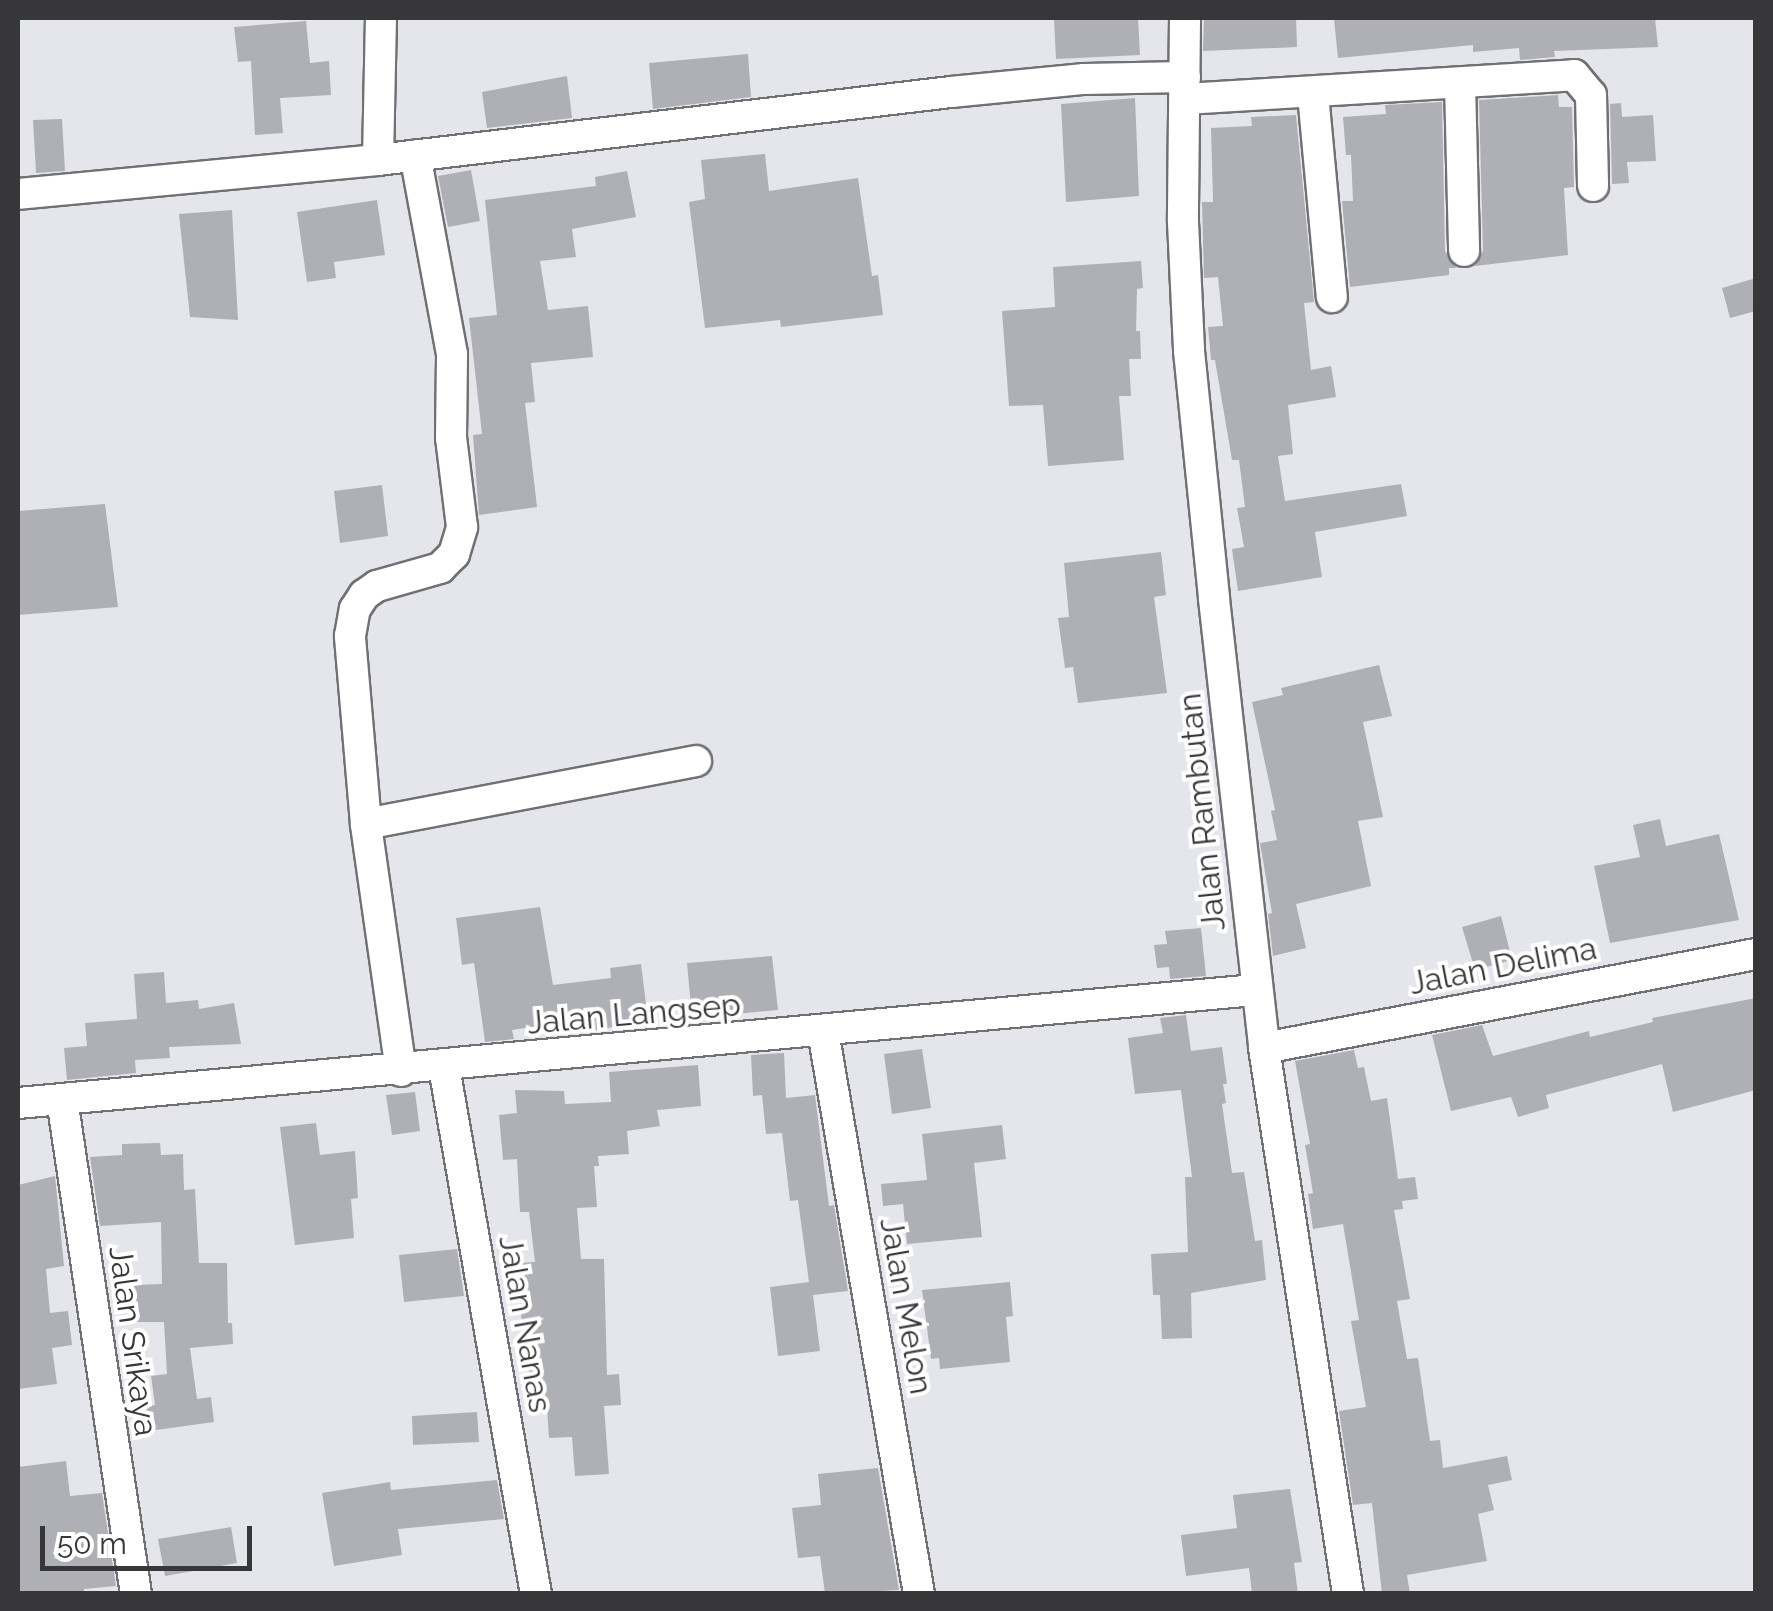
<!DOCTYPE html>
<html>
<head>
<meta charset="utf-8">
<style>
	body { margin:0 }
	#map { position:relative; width:1773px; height:1611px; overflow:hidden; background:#e5e6ec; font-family:Raleway,sans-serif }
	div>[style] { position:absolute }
	.building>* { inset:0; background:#afb0b5 }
	.roads { filter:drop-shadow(2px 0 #707075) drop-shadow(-2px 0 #707075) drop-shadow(0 2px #707075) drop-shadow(0 -2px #707075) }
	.street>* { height:30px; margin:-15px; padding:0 15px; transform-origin:15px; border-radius:15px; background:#fff }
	span { translate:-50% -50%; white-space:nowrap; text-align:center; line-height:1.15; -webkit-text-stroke:8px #fff; paint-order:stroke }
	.street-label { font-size:32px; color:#373739 }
	.frame { position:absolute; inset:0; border:20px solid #373739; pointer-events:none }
	.scale { position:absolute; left:40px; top:1526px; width:212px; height:45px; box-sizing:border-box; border:5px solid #373739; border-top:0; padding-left:12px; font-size:30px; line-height:35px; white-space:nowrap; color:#373739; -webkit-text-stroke:8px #fff; paint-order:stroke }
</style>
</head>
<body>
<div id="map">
	<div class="building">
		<div style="clip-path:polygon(1138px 18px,1140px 55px,1056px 59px,1054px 19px)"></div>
		<div style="clip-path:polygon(1204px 18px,1296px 18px,1297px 47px,1203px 51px)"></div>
		<div style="clip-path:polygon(1353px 18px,1655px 18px,1658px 47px,1554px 51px,1555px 57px,1520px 60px,1519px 48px,1473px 52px,1473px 45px,1338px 58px,1334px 19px)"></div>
		<div style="clip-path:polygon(306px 21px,310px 63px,329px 61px,331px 95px,280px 98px,283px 133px,255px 135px,251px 61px,238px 62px,234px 27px)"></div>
		<div style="clip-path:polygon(748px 54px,751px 97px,653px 109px,649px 63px)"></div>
		<div style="clip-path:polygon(567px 76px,572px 118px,487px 128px,482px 92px)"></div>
		<div style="clip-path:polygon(1558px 95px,1559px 107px,1572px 107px,1574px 187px,1564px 188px,1568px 255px,1475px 266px,1483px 251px,1479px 100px)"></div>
		<div style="clip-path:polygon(1135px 98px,1139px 196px,1066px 202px,1061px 104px)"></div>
		<div style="clip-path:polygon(1442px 102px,1445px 251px,1456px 268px,1449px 268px,1449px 275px,1350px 287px,1342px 201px,1353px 201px,1351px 155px,1346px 155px,1343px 117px,1386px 114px,1385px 105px)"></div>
		<div style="clip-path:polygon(1621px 103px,1622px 117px,1653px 115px,1656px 161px,1627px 162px,1629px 183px,1612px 184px,1610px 104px)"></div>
		<div style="clip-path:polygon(1296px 115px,1314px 302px,1304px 303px,1311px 370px,1331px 366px,1336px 397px,1288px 405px,1293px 454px,1278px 456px,1285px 501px,1401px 484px,1407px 516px,1315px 532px,1322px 577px,1238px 591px,1232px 549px,1244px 547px,1237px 508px,1245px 507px,1239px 460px,1232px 460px,1215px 360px,1211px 360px,1208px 327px,1223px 326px,1218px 277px,1204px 278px,1202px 202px,1213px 202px,1211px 128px,1252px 126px,1251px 117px)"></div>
		<div style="clip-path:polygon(62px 119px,65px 171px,36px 173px,33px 120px)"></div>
		<div style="clip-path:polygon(765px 154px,769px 191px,858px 178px,872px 276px,878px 275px,883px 315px,781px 327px,780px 320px,705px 328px,689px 202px,705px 199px,701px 160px)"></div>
		<div style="clip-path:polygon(471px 170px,480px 221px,448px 227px,438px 176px)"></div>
		<div style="clip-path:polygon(627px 171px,636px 217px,572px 229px,576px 257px,540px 261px,548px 310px,588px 306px,593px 357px,531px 363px,535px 402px,525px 403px,537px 507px,479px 515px,473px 435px,482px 434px,469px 318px,497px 315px,485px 200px,596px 186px,595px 177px)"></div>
		<div style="clip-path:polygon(377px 200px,385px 255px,334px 262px,336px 278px,307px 282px,297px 212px)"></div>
		<div style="clip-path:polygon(232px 210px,238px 320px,190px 317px,179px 214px)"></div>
		<div style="clip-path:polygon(1141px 261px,1143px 288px,1137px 289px,1136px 331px,1140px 331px,1141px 359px,1129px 359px,1131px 396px,1119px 396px,1124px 460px,1048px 466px,1043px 405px,1009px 406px,1002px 311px,1055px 307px,1053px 267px)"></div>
		<div style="clip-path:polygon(1756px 278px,1756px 311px,1730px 318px,1722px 288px)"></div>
		<div style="clip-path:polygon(382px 485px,388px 536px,340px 543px,334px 491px)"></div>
		<div style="clip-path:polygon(105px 504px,118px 607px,18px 615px,18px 511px)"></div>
		<div style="clip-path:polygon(1161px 552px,1166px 595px,1154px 597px,1167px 693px,1078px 703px,1073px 667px,1065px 668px,1058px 618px,1069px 617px,1064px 563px)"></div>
		<div style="clip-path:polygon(1379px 665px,1392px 716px,1363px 722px,1383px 817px,1358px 821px,1371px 886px,1296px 904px,1306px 948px,1273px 956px,1268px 914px,1272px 913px,1260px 843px,1277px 840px,1271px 811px,1275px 810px,1252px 702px,1283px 695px,1281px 688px)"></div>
		<div style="clip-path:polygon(1660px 819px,1666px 846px,1719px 834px,1739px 920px,1610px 943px,1594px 866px,1640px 857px,1633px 825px)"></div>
		<div style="clip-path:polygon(540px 907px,553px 985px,611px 978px,610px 968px,641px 964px,648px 1020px,582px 1033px,580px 1020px,512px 1030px,514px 1039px,485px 1042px,474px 963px,462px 965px,456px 918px)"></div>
		<div style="clip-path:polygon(1501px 916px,1512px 960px,1475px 970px,1462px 927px)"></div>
		<div style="clip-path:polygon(1201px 928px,1206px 976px,1170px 979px,1169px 967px,1157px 968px,1154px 945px,1167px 944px,1165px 931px)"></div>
		<div style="clip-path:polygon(772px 956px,778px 1010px,692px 1018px,687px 963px)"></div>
		<div style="clip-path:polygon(164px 972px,166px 1003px,198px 1000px,199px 1009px,234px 1003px,241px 1044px,169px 1047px,170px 1058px,135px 1060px,136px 1073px,67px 1080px,64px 1048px,87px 1046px,85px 1023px,137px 1019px,134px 974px)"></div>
		<div style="clip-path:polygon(1756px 998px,1756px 1090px,1673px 1112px,1662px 1064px,1546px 1095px,1549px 1108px,1518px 1117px,1511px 1097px,1451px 1111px,1432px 1035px,1482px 1025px,1493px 1056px,1589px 1031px,1590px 1037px,1653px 1022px,1652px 1018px)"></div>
		<div style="clip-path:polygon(1186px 1015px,1191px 1051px,1222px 1047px,1227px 1084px,1223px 1084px,1226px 1103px,1222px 1104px,1232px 1173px,1244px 1172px,1255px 1241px,1262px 1240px,1266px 1280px,1191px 1293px,1192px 1338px,1162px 1339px,1160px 1295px,1153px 1295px,1151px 1254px,1188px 1252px,1185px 1177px,1192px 1177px,1181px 1090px,1135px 1094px,1128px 1038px,1163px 1033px,1160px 1018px)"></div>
		<div style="clip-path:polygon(922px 1049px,931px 1108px,892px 1114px,884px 1054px)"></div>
		<div style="clip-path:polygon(1354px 1050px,1358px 1068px,1364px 1067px,1371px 1101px,1387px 1098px,1398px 1179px,1415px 1177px,1418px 1199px,1402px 1201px,1403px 1209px,1394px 1210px,1410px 1299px,1397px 1301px,1407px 1359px,1418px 1358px,1430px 1441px,1440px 1440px,1443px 1468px,1507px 1456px,1512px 1480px,1488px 1485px,1494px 1510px,1478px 1514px,1487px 1561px,1407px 1575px,1410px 1594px,1382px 1594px,1372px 1503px,1353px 1505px,1339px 1411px,1366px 1407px,1351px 1321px,1359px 1320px,1343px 1224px,1313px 1229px,1308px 1194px,1313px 1193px,1305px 1145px,1310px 1144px,1295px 1061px)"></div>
		<div style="clip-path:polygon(784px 1053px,786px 1098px,815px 1095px,829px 1206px,834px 1205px,848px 1291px,813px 1295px,820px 1351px,778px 1356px,770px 1287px,809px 1282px,798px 1200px,790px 1201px,782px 1133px,766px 1134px,762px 1095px,753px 1096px,751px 1055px)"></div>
		<div style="clip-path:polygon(698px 1065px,701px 1106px,657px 1110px,660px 1126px,627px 1131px,629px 1154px,598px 1156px,599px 1166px,594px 1166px,597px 1207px,577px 1208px,581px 1259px,604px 1259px,607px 1375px,619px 1374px,621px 1405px,604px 1406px,609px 1474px,575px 1476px,572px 1437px,549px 1438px,547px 1408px,531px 1408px,528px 1354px,523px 1354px,519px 1263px,535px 1262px,529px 1212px,520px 1212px,517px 1159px,503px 1160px,499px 1115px,517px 1113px,515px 1090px,564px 1091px,565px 1104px,611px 1102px,609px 1072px)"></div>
		<div style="clip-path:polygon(415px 1092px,420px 1131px,392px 1135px,386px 1095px)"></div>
		<div style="clip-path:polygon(316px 1123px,320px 1155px,355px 1151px,358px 1198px,351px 1199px,354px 1238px,295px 1245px,280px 1127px)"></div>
		<div style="clip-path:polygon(1002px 1125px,1006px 1159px,974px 1163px,982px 1237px,907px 1244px,903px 1204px,883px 1206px,881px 1184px,927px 1180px,922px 1134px)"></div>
		<div style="clip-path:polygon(160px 1143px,161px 1155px,183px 1154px,184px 1190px,195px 1189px,199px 1263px,227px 1263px,228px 1323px,232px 1323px,233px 1344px,190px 1348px,197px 1399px,211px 1397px,214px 1422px,149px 1431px,145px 1406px,155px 1405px,151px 1376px,167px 1374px,164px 1322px,135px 1322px,134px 1285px,162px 1284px,161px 1222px,100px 1226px,90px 1157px,122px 1155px,122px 1144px)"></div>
		<div style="clip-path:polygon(55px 1176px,64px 1266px,46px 1269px,50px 1313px,68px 1311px,72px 1345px,52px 1348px,57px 1384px,18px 1389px,18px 1185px)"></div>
		<div style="clip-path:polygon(457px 1249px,464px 1296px,404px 1302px,399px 1255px)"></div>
		<div style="clip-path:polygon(1010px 1282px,1013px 1316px,1006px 1317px,1010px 1362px,940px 1369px,939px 1358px,931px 1359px,922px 1290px)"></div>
		<div style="clip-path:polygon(477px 1412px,479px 1442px,413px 1445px,412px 1416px)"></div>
		<div style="clip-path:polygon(66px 1461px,70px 1496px,102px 1493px,116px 1586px,84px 1589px,84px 1594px,18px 1594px,18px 1467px)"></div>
		<div style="clip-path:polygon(878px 1468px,899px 1590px,825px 1594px,820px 1556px,798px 1558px,792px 1508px,821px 1505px,818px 1474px)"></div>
		<div style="clip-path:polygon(497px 1480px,504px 1519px,398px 1529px,402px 1555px,334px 1566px,322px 1493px,390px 1482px,391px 1490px)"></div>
		<div style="clip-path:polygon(1290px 1489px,1302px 1562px,1294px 1563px,1298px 1594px,1252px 1594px,1249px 1568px,1186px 1576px,1181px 1535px,1237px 1528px,1233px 1495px)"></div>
		<div style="clip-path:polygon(231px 1527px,237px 1563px,165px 1576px,158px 1539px)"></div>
	</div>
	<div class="roads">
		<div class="street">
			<div style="left:1185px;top:18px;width:204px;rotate:90.6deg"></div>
			<div style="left:1183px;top:222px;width:129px;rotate:87.3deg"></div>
			<div style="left:1189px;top:351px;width:249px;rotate:84.2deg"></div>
			<div style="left:1214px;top:599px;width:452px;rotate:83.6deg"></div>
			<div style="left:1264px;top:1048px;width:552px;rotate:81.25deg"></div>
			<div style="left:1460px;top:83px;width:168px;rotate:88.6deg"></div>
			<div style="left:1313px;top:94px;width:204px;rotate:84.7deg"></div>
			<div style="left:1185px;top:99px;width:390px;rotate:-3.5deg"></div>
			<div style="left:1574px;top:75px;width:26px;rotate:50deg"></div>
			<div style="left:1591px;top:95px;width:91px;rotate:88.7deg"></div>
			<div style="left:378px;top:160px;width:142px;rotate:-88.8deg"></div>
			<div style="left:18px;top:194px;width:362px;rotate:-5.4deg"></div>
			<div style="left:378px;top:160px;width:577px;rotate:-6.77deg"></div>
			<div style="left:951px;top:92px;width:134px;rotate:-5.6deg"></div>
			<div style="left:1084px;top:79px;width:101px;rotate:-1.1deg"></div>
			<div style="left:366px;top:824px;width:336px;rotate:-10.8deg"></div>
			<div style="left:823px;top:1031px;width:571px;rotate:80.32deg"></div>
			<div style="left:1264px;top:1048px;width:501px;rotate:-10.82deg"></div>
			<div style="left:444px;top:1067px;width:535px;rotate:80.1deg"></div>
			<div style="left:401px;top:1071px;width:249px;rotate:-98.1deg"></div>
			<div style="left:366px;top:824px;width:189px;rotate:-94.9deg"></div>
			<div style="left:350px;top:636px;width:27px;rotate:-80deg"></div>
			<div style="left:355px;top:609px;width:17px;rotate:-57deg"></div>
			<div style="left:364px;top:595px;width:16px;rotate:-35deg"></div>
			<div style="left:377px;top:586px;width:66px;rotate:-15.9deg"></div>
			<div style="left:440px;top:568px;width:20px;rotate:-45deg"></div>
			<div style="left:454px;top:554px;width:28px;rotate:-73deg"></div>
			<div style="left:462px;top:527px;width:90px;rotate:-97deg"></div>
			<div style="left:451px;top:438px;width:84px;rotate:-89.3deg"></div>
			<div style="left:452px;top:354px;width:202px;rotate:-100.5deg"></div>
			<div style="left:62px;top:1099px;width:501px;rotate:81.5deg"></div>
			<div style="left:18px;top:1103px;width:1243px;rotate:-5.22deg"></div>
		</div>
	</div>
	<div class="street-label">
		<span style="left:1202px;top:812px;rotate:-96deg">Jalan Rambutan</span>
		<span style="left:1503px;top:966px;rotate:-11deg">Jalan Delima</span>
		<span style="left:634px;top:1014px;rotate:-5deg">Jalan Langsep</span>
		<span style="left:906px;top:1306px;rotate:80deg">Jalan Melon</span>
		<span style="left:525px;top:1324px;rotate:80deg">Jalan Nanas</span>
		<span style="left:133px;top:1341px;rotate:82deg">Jalan Srikaya</span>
	</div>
	<div class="frame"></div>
	<div class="scale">50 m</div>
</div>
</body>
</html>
